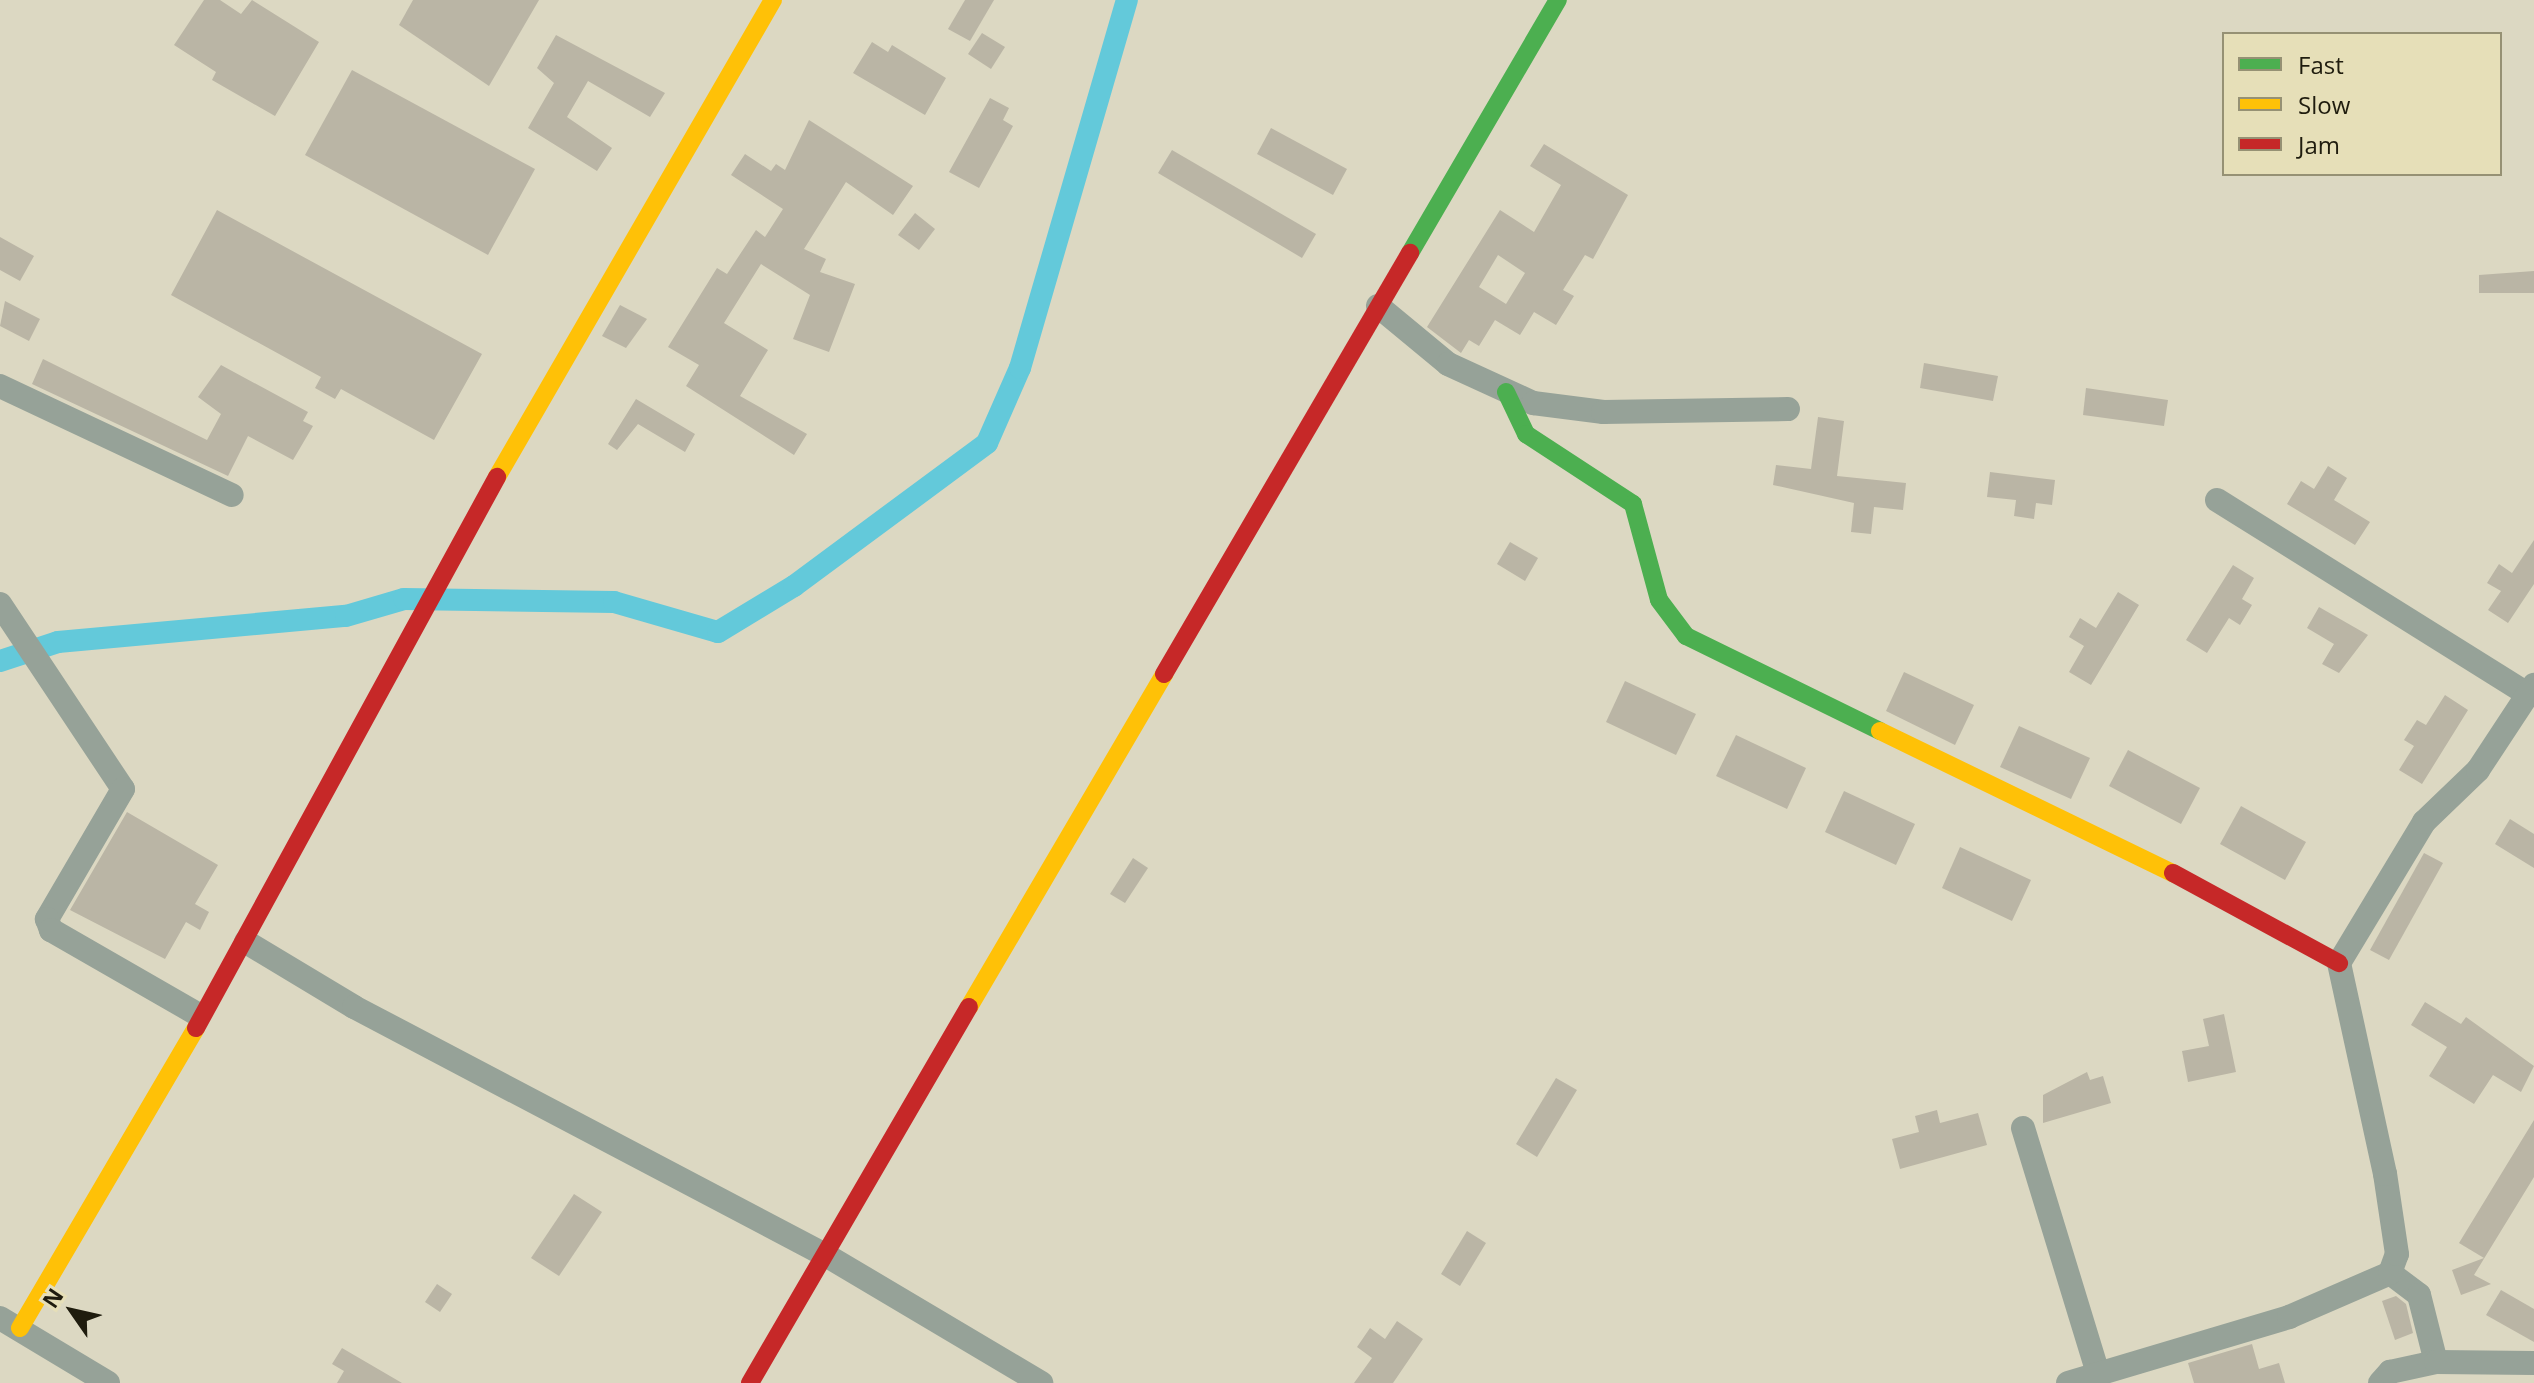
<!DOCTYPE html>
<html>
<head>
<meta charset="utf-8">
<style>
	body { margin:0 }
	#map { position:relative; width:2534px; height:1383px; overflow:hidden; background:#dcd8c2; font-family:"Open Sans",sans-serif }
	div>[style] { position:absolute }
	.canal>* { height:22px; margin:-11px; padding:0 11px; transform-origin:11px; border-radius:11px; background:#63c9da }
	.building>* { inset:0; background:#bab5a5 }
	.street>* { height:24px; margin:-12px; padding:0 12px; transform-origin:12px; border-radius:12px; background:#96a298 }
	.fast>* { height:18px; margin:-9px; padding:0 9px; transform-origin:9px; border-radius:9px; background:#4caf50 }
	.slow>* { height:18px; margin:-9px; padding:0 9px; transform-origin:9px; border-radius:9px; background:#ffc107 }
	.jam>* { height:18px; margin:-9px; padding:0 9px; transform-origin:9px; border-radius:9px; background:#c62828 }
	span { translate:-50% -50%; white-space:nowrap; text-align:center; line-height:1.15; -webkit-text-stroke:6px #e6dfb8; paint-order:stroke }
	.legend { position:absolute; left:2222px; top:32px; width:280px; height:144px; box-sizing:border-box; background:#e6dfb8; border:2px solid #969174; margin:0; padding:10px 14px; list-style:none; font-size:24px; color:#1f1c0e }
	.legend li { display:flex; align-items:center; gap:16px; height:40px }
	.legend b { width:40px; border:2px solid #969174 }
	.north { position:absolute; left:32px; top:1271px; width:80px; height:80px; -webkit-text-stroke:6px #e6dfb8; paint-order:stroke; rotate:304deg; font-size:22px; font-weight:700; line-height:32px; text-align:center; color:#1f1c0e }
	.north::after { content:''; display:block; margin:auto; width:28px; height:36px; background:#1f1c0e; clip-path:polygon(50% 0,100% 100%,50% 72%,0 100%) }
</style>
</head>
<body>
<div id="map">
	<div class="canal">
		<div style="left:0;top:661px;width:61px;rotate:-18.1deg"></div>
		<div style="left:58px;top:642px;width:289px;rotate:-5.2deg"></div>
		<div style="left:346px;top:616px;width:60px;rotate:-16.3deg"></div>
		<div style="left:404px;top:599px;width:210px;rotate:0.8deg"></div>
		<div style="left:614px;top:602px;width:108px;rotate:16.1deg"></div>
		<div style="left:718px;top:632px;width:89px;rotate:-31.2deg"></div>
		<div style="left:794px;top:586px;width:240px;rotate:-36.5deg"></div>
		<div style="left:987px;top:443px;width:82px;rotate:-66.3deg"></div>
		<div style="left:1020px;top:368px;width:383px;rotate:-73.8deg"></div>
	</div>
	<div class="building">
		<div style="clip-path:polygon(204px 0,220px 0,241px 14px,252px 0,319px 42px,275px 116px,212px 80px,216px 72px,174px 45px)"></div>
		<div style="clip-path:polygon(413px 0,539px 0,489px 86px,399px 25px)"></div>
		<div style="clip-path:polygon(965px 0,994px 0,970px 41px,948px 29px)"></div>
		<div style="clip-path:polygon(982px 33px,1005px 47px,991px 69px,968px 54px)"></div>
		<div style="clip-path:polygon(556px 35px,665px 93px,650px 117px,588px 81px,567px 117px,612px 148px,597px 171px,528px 128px,554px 83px,537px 68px)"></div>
		<div style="clip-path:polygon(872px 42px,888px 52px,892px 45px,946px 78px,925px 115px,853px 73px)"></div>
		<div style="clip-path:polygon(352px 70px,535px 169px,488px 255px,305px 155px)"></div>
		<div style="clip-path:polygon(990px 98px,1009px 108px,1003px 120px,1013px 126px,979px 188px,949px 172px)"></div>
		<div style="clip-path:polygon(809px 120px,913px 186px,893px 215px,846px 182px,804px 249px,826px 259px,820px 272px,855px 284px,829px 352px,793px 339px,810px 295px,761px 264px,724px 323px,768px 350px,740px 396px,807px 434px,794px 455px,686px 386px,699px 365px,668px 347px,717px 268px,727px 274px,756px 230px,765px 237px,783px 209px,731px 175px,745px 154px,771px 171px,776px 164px,785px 170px)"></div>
		<div style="clip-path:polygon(1271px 128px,1347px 169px,1333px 195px,1257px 154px)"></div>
		<div style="clip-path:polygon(evenodd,1544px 144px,1628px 195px,1593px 259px,1585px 255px,1563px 290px,1574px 296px,1556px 325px,1534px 312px,1520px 335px,1495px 320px,1479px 346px,1469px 340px,1461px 353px,1427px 327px,1500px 210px,1534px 232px,1561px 185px,1530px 166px,1544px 144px,1498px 255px,1525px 273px,1506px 304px,1479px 287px,1498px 255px)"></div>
		<div style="clip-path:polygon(1172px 150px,1316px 234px,1302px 258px,1158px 173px)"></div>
		<div style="clip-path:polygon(217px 210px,482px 354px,434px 440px,341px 389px,335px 399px,315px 388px,321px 377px,171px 295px)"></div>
		<div style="clip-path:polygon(915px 213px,935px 229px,919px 250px,898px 235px)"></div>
		<div style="clip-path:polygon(0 237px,34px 256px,20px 281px,0 270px)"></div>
		<div style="clip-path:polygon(2534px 271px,2534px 293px,2479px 293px,2479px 275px)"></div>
		<div style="clip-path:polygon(5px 301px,40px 319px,29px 341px,0 326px)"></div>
		<div style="clip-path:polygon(620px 305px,647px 319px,626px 348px,602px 336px)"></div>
		<div style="clip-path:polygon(43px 359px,207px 440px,221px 414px,198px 397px,221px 365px,308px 412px,303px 421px,313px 426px,293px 460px,248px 436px,228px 476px,32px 384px)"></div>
		<div style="clip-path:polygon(1924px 363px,1998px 376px,1993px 401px,1920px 388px)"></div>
		<div style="clip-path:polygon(2086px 388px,2168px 400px,2164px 426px,2083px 415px)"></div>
		<div style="clip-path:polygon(636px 399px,695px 434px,685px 452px,638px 424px,617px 450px,608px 444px)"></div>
		<div style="clip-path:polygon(1818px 417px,1844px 421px,1837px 476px,1906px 483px,1903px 510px,1874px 507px,1871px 534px,1851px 532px,1854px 503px,1773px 485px,1776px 465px,1811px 469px)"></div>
		<div style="clip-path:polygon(2328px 466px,2347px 478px,2334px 500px,2370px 522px,2355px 545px,2287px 504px,2301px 481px,2314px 489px)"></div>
		<div style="clip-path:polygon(1990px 472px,2055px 480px,2052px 505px,2036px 503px,2034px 519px,2014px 516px,2016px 500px,1987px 497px)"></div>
		<div style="clip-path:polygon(2534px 540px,2534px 584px,2508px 623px,2488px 610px,2501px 591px,2487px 583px,2499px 564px,2512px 573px)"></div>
		<div style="clip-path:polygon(1510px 542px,1538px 558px,1525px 581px,1497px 564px)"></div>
		<div style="clip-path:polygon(2233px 565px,2254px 578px,2242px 599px,2252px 605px,2240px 625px,2229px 618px,2207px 653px,2186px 640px)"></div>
		<div style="clip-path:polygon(2118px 592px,2139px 605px,2091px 685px,2069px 672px,2084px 646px,2069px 637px,2080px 618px,2096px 628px)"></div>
		<div style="clip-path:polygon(2319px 607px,2368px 635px,2339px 673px,2322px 664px,2334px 644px,2307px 628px)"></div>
		<div style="clip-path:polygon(1904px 672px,1974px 705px,1955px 745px,1886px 711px)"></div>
		<div style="clip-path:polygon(1625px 681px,1696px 714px,1676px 755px,1606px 722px)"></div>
		<div style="clip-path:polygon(2445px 695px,2468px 710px,2422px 784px,2399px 770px,2414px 746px,2404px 740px,2417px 720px,2426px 725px)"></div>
		<div style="clip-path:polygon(2019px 726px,2090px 758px,2071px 799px,2000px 767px)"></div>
		<div style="clip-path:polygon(1736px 735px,1806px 768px,1787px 809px,1716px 776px)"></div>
		<div style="clip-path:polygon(2128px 750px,2200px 788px,2181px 824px,2109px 786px)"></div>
		<div style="clip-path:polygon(1844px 791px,1915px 824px,1896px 865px,1825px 832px)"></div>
		<div style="clip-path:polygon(2241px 806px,2306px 842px,2285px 880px,2220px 844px)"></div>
		<div style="clip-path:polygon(127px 812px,218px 865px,195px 904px,209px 912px,200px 930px,186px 922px,165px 959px,70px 910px)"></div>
		<div style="clip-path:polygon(2510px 819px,2534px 834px,2534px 868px,2495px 844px)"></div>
		<div style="clip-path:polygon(1960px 847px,2031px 880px,2012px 921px,1942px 888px)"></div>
		<div style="clip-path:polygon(2424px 853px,2443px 863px,2389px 960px,2370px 950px)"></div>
		<div style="clip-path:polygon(1133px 858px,1148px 868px,1125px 903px,1110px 894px)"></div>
		<div style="clip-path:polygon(2425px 1002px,2461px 1024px,2466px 1017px,2534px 1066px,2521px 1092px,2493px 1075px,2474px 1104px,2429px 1076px,2447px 1047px,2411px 1025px)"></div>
		<div style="clip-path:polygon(2224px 1014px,2236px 1072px,2188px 1082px,2182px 1051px,2209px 1046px,2203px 1019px)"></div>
		<div style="clip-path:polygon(2087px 1072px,2090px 1080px,2103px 1076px,2111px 1103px,2043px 1123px,2043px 1095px)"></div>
		<div style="clip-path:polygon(1556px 1078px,1577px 1090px,1537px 1157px,1516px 1144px)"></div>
		<div style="clip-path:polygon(1937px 1110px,1940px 1123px,1978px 1113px,1987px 1145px,1900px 1169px,1892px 1139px,1919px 1132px,1915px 1116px)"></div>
		<div style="clip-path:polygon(2534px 1120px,2534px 1177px,2474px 1275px,2491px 1284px,2461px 1295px,2452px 1270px,2484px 1258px,2459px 1243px)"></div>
		<div style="clip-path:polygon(574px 1194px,602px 1212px,559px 1276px,531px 1258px)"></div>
		<div style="clip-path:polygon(1467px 1231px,1486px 1243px,1460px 1286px,1441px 1274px)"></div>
		<div style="clip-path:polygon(437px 1284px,452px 1294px,440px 1312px,425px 1302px)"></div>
		<div style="clip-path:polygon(2501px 1290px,2534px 1309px,2534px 1342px,2486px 1315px)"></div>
		<div style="clip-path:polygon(2396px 1296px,2406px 1304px,2413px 1333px,2395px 1340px,2382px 1301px)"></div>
		<div style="clip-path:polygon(1397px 1321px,1423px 1339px,1393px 1383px,1354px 1383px,1372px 1358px,1357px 1347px,1370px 1328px,1385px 1339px)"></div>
		<div style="clip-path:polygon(2252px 1344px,2259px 1369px,2279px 1363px,2285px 1383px,2194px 1383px,2188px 1363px)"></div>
		<div style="clip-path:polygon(342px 1348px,402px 1383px,337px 1383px,344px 1371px,332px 1364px)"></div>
	</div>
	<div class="street">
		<div style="left:1378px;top:306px;width:91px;rotate:39.6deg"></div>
		<div style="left:1448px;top:364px;width:94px;rotate:24.6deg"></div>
		<div style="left:1533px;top:403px;width:71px;rotate:7.3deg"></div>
		<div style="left:1603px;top:412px;width:185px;rotate:-0.9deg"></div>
		<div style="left:0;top:386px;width:256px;rotate:25.2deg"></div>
		<div style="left:2217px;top:500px;width:367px;rotate:32deg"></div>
		<div style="left:0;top:604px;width:222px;rotate:56.4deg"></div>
		<div style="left:123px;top:789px;width:151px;rotate:120.3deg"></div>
		<div style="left:47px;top:919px;width:12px;rotate:70deg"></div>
		<div style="left:51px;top:930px;width:168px;rotate:29.9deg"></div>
		<div style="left:246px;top:942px;width:126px;rotate:31deg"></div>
		<div style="left:354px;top:1007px;width:537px;rotate:27.76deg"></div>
		<div style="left:829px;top:1257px;width:247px;rotate:30.7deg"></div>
		<div style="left:2023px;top:1128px;width:257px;rotate:73deg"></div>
		<div style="left:2390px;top:1273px;width:36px;rotate:37deg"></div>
		<div style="left:2419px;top:1295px;width:69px;rotate:75.8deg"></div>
		<div style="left:0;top:1318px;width:126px;rotate:31deg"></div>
		<div style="left:2068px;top:1383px;width:231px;rotate:-16.6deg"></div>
		<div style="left:2289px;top:1317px;width:110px;rotate:-23.5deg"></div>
		<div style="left:2390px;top:1273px;width:20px;rotate:-70deg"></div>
		<div style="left:2397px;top:1254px;width:81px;rotate:-98.5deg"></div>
		<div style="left:2385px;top:1174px;width:216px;rotate:-102.3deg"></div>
		<div style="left:2339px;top:963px;width:165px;rotate:-58.9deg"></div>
		<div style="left:2424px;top:822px;width:75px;rotate:-43.9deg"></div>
		<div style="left:2478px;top:770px;width:102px;rotate:-56.6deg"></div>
		<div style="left:2380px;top:1383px;width:15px;rotate:-48deg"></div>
		<div style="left:2390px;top:1372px;width:47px;rotate:-12.3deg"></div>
		<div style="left:2436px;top:1362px;width:98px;rotate:0.6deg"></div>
	</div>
	<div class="fast">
		<div style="left:1410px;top:253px;width:293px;rotate:-59.7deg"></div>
		<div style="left:1506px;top:392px;width:47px;rotate:64.5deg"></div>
		<div style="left:1526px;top:434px;width:128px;rotate:33.2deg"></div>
		<div style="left:1633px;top:504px;width:99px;rotate:74.8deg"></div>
		<div style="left:1659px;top:600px;width:45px;rotate:53.1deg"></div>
		<div style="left:1686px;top:636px;width:216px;rotate:26.1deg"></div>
	</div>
	<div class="slow">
		<div style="left:497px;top:477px;width:551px;rotate:-59.95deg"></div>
		<div style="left:1880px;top:731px;width:326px;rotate:25.9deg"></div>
		<div style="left:969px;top:1007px;width:386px;rotate:-59.6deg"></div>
		<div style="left:20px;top:1328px;width:348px;rotate:-59.6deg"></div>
	</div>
	<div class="jam">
		<div style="left:1164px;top:674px;width:488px;rotate:-59.7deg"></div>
		<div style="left:2173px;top:873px;width:189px;rotate:28.5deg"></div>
		<div style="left:196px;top:1028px;width:628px;rotate:-61.35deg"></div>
		<div style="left:750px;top:1383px;width:435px;rotate:-59.8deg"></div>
	</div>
	<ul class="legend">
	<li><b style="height:10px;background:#4caf50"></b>Fast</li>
	<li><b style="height:10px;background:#ffc107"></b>Slow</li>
	<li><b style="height:10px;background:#c62828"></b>Jam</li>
	</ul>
	<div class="north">N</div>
</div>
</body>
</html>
